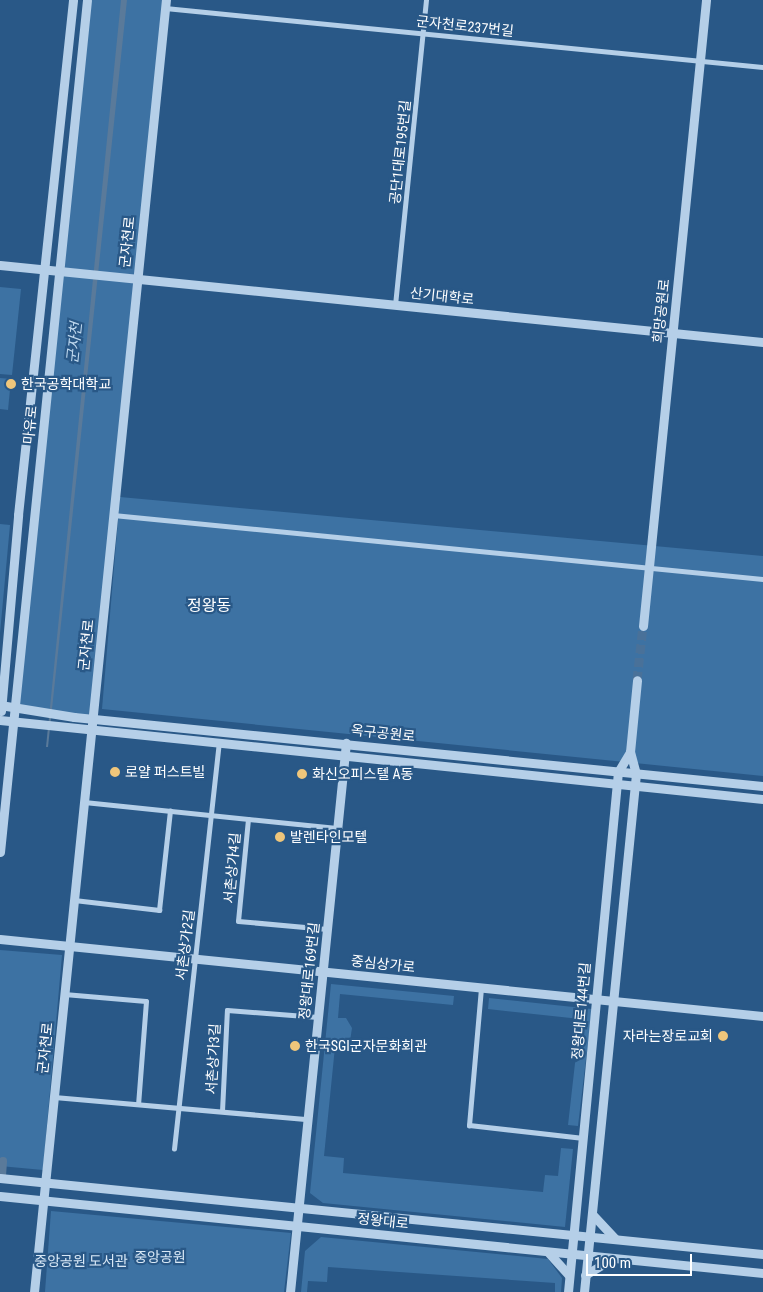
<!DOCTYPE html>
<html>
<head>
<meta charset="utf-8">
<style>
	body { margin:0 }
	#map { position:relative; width:763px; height:1292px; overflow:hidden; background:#295887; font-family:"Roboto Condensed","Noto Sans KR",sans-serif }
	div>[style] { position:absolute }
	.green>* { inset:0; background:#3d72a3 }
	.water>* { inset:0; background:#5a7a9a }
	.canal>* { height:8px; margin:-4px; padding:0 4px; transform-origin:4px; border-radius:4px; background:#5a7a9a }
	.tertiary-tunnel>* { height:9px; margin-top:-4.5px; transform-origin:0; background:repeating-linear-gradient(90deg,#497199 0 9px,transparent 0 13.5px) }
	.pedestrian>* { height:4.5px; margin:-2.25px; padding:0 2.25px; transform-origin:2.25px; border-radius:2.25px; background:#b5cfe8 }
	.minor>* { height:5px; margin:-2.5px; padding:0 2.5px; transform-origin:2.5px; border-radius:2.5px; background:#b5cfe8 }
	.tertiary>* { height:9px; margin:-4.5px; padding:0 4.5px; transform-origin:4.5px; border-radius:4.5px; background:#b5cfe8 }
	.dots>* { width:14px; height:14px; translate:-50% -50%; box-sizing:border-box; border:2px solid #295887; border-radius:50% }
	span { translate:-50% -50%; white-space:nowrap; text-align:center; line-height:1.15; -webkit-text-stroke:4.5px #295887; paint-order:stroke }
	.street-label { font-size:14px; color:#fff }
	.poi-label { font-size:14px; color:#fff }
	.left { translate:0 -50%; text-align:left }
	.right { translate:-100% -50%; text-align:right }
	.park-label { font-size:14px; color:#d8e8f6 }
	.water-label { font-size:15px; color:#c0d9ef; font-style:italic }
	.quarter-label { font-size:16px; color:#fff }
	.scale { position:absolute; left:586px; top:1254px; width:106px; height:22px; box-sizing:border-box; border:2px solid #fff; border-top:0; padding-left:6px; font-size:15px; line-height:18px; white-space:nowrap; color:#fff; -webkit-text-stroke:4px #295887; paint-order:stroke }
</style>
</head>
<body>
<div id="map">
	<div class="green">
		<div style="clip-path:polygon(87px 0,166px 0,93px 717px,15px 707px)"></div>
		<div style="clip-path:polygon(0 287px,21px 289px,12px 375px,0 374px)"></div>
		<div style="clip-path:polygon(0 378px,11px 379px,8px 410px,0 409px)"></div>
		<div style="clip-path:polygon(120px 497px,763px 556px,763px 776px,102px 709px)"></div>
		<div style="clip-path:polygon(0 524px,10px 525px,0 633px)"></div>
		<div style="clip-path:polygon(0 950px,62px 955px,43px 1170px,0 1166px)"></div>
		<div style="clip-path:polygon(331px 984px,454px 996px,453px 1005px,340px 994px,338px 1018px,346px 1018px,352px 1028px,349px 1048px,335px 1047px,324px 1156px,344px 1158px,343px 1173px,543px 1192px,545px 1175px,558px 1176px,561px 1148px,573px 1149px,565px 1227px,323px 1203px,310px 1193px)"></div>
		<div style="clip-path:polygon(489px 998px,592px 1009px,578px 1126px,568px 1125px,580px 1019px,488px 1009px)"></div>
		<div style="clip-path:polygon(51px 1211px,291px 1233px,284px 1292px,45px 1292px)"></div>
		<div style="clip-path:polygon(321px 1237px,548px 1259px,562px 1278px,561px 1292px,555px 1292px,555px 1283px,328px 1267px,327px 1282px,308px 1281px,307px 1292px,301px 1292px,305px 1251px)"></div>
	</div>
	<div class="water">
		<div style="clip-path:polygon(121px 0,127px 0,48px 747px,46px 747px)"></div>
	</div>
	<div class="canal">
		<div style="left:2px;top:1176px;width:15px;rotate:-86deg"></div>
	</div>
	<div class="tertiary-tunnel">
		<div style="left:637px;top:680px;width:54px;rotate:-83.7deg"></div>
	</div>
	<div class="pedestrian">
		<div style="left:174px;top:1149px;width:408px;rotate:-83.7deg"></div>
	</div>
	<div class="minor">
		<div style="left:165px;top:8px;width:601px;rotate:5.63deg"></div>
		<div style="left:395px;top:305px;width:307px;rotate:-84.2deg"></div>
		<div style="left:113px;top:515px;width:653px;rotate:5.62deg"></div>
		<div style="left:84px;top:802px;width:254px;rotate:5.9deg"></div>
		<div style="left:248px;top:819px;width:102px;rotate:95.6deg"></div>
		<div style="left:238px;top:921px;width:89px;rotate:5.1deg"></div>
		<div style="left:74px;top:900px;width:86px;rotate:6.7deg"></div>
		<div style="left:159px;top:910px;width:100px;rotate:-83.7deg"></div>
		<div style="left:481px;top:988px;width:138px;rotate:95deg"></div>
		<div style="left:469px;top:1125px;width:115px;rotate:6.5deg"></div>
		<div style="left:64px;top:994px;width:82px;rotate:4.9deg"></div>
		<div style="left:146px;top:1001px;width:103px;rotate:94.4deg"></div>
		<div style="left:54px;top:1097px;width:255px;rotate:5deg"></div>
		<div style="left:222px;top:1111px;width:101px;rotate:-87.2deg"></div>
		<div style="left:227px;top:1010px;width:91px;rotate:4.4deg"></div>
	</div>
	<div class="tertiary">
		<div style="left:0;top:265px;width:767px;rotate:5.76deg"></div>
		<div style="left:643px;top:626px;width:629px;rotate:-84.25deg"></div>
		<div style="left:0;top:705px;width:75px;rotate:9.2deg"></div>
		<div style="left:74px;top:717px;width:692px;rotate:5.72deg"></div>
		<div style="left:1px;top:711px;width:197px;rotate:-85deg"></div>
		<div style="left:18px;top:515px;width:518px;rotate:-83.9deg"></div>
		<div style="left:0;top:720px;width:767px;rotate:5.91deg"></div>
		<div style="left:0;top:852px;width:856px;rotate:-84.17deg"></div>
		<div style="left:0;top:939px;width:767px;rotate:5.76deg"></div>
		<div style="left:0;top:1178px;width:767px;rotate:5.69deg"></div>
		<div style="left:0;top:1196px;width:767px;rotate:5.76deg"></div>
		<div style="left:592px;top:1214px;width:34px;rotate:47deg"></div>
		<div style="left:548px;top:1252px;width:31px;rotate:48deg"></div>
		<div style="left:585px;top:1275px;width:33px;rotate:-31deg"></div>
		<div style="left:34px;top:1292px;width:1299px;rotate:-84.17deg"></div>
		<div style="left:290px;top:1292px;width:552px;rotate:-84.18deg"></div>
		<div style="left:568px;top:1292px;width:522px;rotate:-84.51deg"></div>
		<div style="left:618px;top:772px;width:23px;rotate:-59deg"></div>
		<div style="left:584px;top:1292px;width:521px;rotate:-84.27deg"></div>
		<div style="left:636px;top:774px;width:23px;rotate:-105deg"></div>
		<div style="left:630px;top:752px;width:72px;rotate:-84.4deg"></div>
	</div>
	<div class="dots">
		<div style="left:11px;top:384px;background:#efc67b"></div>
		<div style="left:115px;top:772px;background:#efc67b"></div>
		<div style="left:302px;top:774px;background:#efc67b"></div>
		<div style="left:280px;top:837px;background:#efc67b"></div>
		<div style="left:723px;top:1036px;background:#efc67b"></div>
		<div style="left:295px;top:1046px;background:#efc67b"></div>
	</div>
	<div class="street-label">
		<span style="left:465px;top:26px;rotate:6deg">군자천로237번길</span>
		<span style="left:400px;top:152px;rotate:-84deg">공단1대로195번길</span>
		<span style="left:127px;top:242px;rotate:-84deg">군자천로</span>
		<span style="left:442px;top:296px;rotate:6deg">산기대학로</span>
		<span style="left:661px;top:311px;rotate:-84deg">희망공원로</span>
		<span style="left:30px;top:425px;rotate:-84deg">마유로</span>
		<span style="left:86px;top:645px;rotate:-84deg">군자천로</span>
		<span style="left:383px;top:733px;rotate:6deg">옥구공원로</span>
		<span style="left:232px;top:868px;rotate:-85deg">서촌상가4길</span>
		<span style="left:185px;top:945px;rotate:-83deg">서촌상가2길</span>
		<span style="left:383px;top:964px;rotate:6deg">중심상가로</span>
		<span style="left:309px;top:971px;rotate:-84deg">정왕대로169번길</span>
		<span style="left:581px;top:1011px;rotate:-85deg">정왕대로144번길</span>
		<span style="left:45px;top:1048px;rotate:-84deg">군자천로</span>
		<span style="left:213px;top:1059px;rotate:-87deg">서촌상가3길</span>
		<span style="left:383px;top:1221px;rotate:6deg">정왕대로</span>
	</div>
	<div class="poi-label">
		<span class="left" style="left:21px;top:384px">한국공학대학교</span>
		<span class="left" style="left:125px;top:772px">로얄 퍼스트빌</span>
		<span class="left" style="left:312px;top:774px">화신오피스텔 A동</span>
		<span class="left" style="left:290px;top:837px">발렌타인모텔</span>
		<span class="right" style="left:713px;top:1036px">자라는장로교회</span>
		<span class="left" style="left:305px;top:1046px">한국SGI군자문화회관</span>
	</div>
	<div class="park-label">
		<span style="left:160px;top:1257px">중앙공원</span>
		<span style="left:81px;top:1261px">중앙공원 도서관</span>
	</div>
	<div class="water-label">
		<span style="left:75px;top:343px;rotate:-84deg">군자천</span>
	</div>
	<div class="quarter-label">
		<span style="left:209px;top:606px">정왕동</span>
	</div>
	<div class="scale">100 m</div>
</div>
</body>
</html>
